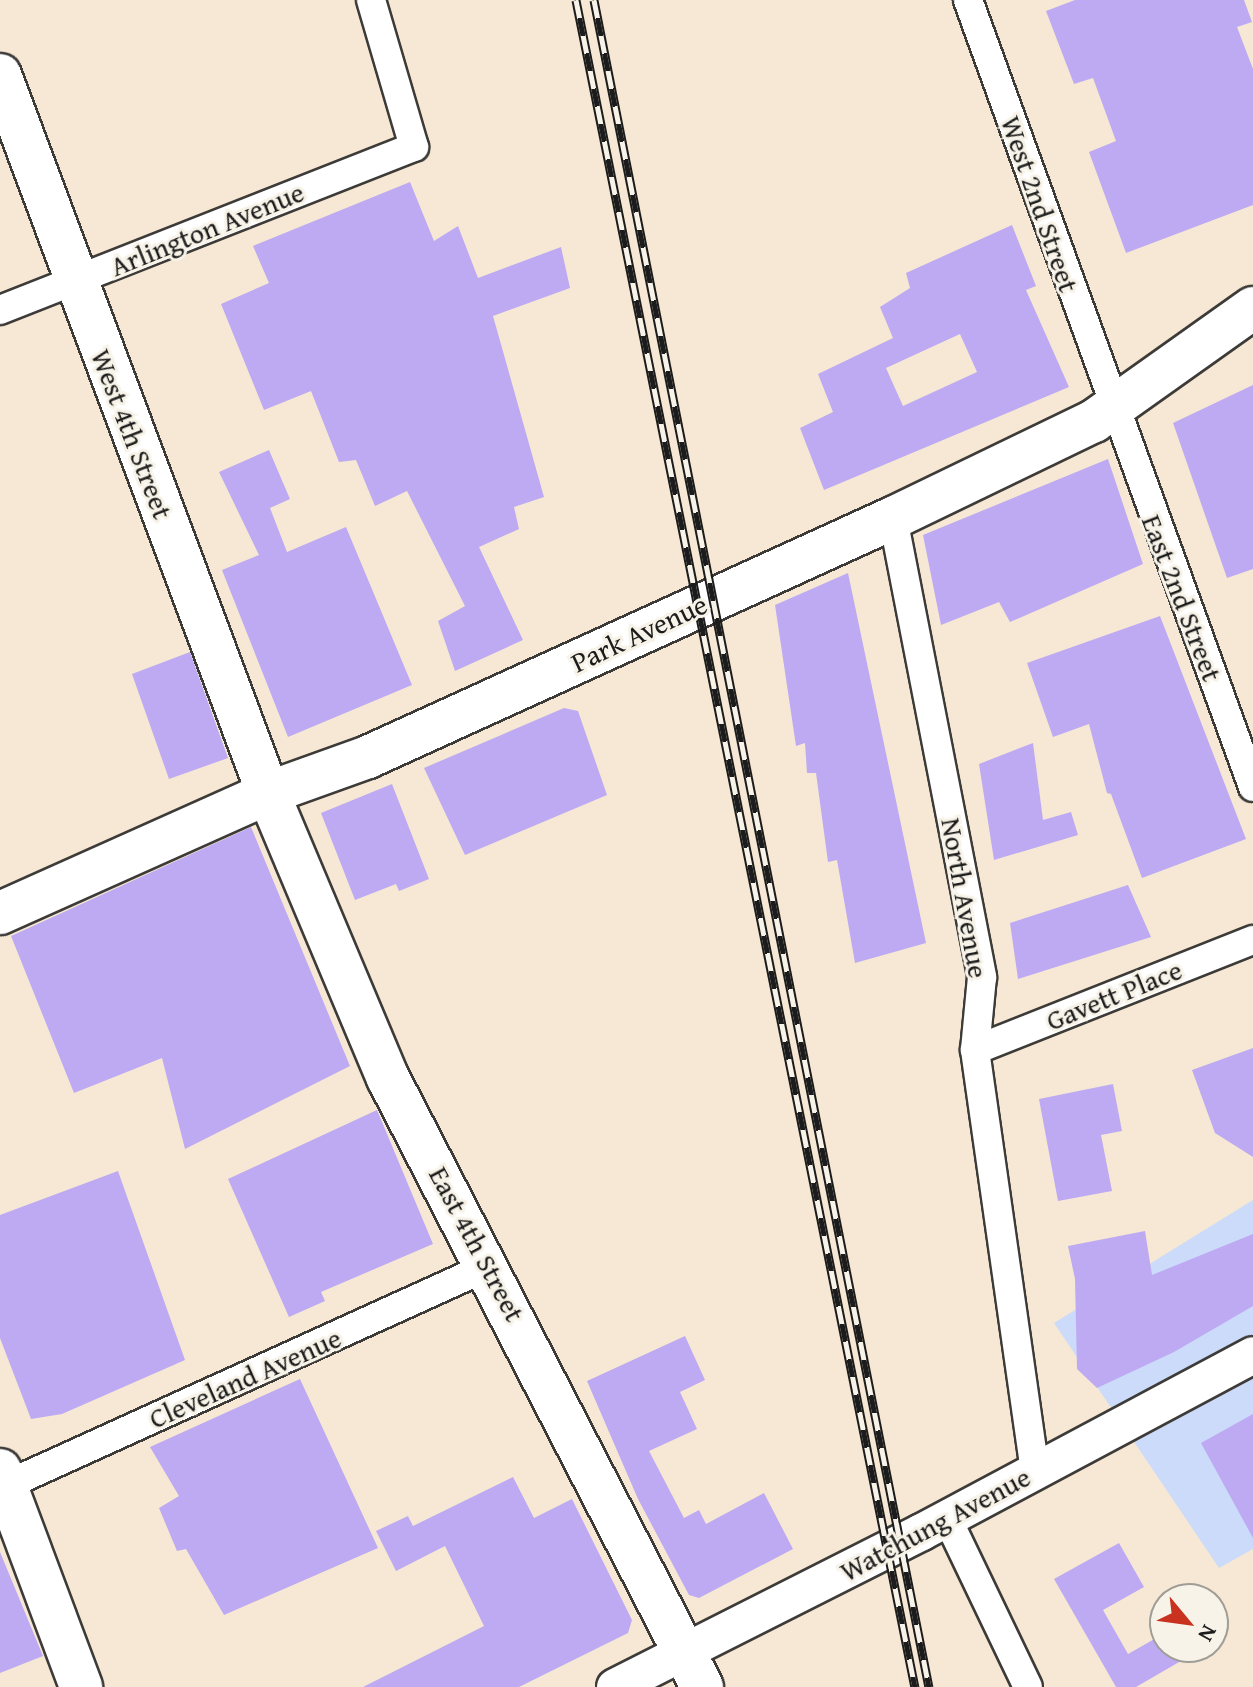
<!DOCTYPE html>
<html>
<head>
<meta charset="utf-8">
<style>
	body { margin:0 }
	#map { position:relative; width:1253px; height:1687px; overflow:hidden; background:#f6e8d4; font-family:"Gentium Book Plus",serif }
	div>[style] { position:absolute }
	.built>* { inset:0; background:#cbdbf9 }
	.building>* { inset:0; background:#bdaaf2 }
	.roads { filter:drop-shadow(2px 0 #3d3b38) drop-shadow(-2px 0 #3d3b38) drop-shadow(0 2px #3d3b38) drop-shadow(0 -2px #3d3b38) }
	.minor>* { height:28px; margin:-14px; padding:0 14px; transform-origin:14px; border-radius:14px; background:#fff }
	.tertiary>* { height:36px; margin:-18px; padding:0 18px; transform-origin:18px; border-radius:18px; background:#fff }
	.secondary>* { height:42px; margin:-21px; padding:0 21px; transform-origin:21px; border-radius:21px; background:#fff }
	.rail>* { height:9px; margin-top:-4.5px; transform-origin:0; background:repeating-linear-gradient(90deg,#f7f3e8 0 18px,#1c1c1c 0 36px); box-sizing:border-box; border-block:2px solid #1c1c1c }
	span { translate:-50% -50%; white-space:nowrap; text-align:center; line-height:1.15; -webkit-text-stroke:6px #f7f3e8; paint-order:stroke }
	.street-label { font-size:28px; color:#1c1c1c }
	.north { position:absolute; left:1149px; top:1583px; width:80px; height:80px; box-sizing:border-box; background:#f7f3e8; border:2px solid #9f9d96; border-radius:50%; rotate:119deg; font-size:22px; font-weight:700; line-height:32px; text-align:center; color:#1c1c1c }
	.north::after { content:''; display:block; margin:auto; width:28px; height:36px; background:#c8321e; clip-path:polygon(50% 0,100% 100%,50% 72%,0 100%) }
</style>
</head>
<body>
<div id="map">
	<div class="built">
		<div style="clip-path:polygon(1253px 1200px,1253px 1549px,1219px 1568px,1054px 1323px)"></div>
	</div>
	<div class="building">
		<div style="clip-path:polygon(1075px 0,1244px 0,1252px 22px,1237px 27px,1253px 69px,1253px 205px,1126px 253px,1089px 152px,1116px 141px,1093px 78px,1074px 84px,1046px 11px)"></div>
		<div style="clip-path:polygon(410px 182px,434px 241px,458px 226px,478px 278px,561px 247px,570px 288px,493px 316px,544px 497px,514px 507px,519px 529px,479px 547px,523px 640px,455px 671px,438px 621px,465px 606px,407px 491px,375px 506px,356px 460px,339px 462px,311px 391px,264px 410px,221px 304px,269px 283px,253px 246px)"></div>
		<div style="clip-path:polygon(evenodd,1012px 225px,1036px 286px,1026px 290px,1069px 387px,824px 490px,800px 428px,833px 412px,818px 374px,893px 338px,880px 307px,910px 288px,906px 273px,1012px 225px,960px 334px,977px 372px,903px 406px,886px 368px,960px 334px)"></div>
		<div style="clip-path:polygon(1253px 385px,1253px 569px,1227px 578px,1173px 423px)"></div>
		<div style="clip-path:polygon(269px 450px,290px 499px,270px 508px,287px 552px,346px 527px,412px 685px,288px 737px,222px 570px,259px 555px,219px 472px)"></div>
		<div style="clip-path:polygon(1108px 459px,1143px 564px,1010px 622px,999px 602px,941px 625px,923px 535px)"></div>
		<div style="clip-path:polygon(848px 573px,926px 943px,855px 963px,837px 860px,828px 862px,816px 773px,807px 773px,805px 743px,796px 746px,775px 605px)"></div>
		<div style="clip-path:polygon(1160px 616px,1246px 839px,1142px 878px,1111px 794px,1107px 793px,1089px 724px,1053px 737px,1027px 663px)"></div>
		<div style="clip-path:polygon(190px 652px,228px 758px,169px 779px,132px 674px)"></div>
		<div style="clip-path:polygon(564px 708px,578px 711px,607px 795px,465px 855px,424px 768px)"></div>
		<div style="clip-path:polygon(1033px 743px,1043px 820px,1071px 812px,1078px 835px,994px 860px,979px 764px)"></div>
		<div style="clip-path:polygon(392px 784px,429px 879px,399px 891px,396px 884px,355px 900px,321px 813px)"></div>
		<div style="clip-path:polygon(251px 827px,350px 1066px,185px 1149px,162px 1058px,74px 1093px,11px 936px)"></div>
		<div style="clip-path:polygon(1128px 885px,1151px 937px,1018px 979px,1010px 923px)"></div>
		<div style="clip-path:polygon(1253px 1048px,1253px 1157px,1215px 1133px,1192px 1070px)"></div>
		<div style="clip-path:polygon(1113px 1084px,1122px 1131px,1101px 1135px,1112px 1191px,1058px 1201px,1039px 1099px)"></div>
		<div style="clip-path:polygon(377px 1110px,433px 1244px,321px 1292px,325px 1301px,289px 1317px,228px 1179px)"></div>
		<div style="clip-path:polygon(118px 1171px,185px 1360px,62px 1414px,31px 1419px,0 1338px,0 1215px)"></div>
		<div style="clip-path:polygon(1145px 1231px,1152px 1275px,1253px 1234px,1253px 1306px,1174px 1352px,1097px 1388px,1077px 1369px,1075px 1279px,1068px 1246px)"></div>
		<div style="clip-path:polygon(685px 1336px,705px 1380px,680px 1392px,697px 1429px,649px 1451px,684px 1518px,699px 1510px,706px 1524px,764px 1493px,793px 1549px,699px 1598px,689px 1595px,638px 1499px,587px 1381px)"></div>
		<div style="clip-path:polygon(300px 1379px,378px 1548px,224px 1615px,186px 1549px,177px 1551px,159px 1508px,179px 1496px,150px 1447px)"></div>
		<div style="clip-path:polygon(1253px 1414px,1253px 1538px,1201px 1443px)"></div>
		<div style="clip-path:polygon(513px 1477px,534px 1518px,572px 1499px,632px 1620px,628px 1633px,519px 1687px,363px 1687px,484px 1626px,445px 1546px,396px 1571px,376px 1531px,408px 1516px,413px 1526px)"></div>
		<div style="clip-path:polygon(1119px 1543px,1144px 1587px,1103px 1610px,1128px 1654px,1165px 1633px,1165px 1647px,1205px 1647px,1136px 1687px,1116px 1687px,1054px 1579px)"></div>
		<div style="clip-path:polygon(0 1552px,43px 1656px,0 1673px)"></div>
	</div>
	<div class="roads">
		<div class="minor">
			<div style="left:968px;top:0;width:837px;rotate:70.09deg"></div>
			<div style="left:0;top:310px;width:445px;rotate:-21.5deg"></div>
			<div style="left:414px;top:147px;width:153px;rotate:-106.3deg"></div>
			<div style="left:893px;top:518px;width:468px;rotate:79deg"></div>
			<div style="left:982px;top:977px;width:73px;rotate:95.5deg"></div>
			<div style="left:975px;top:1050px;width:425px;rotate:81.9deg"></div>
			<div style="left:975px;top:1050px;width:299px;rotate:-21.6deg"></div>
			<div style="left:0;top:1488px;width:537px;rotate:-24.42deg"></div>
			<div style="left:947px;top:1518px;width:187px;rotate:64.4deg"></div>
		</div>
		<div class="tertiary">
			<div style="left:615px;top:1687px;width:344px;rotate:-26.8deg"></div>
			<div style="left:922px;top:1532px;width:375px;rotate:-28.1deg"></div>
		</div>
		<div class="secondary">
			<div style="left:0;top:75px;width:766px;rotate:69.53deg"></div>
			<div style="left:268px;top:793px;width:309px;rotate:67.2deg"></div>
			<div style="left:388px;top:1078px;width:685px;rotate:62.72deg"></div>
			<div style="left:0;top:913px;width:294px;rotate:-24.1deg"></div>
			<div style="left:268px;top:793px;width:106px;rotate:-19.8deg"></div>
			<div style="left:368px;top:757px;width:577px;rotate:-24.48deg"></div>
			<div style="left:893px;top:518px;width:223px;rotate:-25.8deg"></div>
			<div style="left:1094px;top:421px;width:195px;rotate:-35.4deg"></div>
			<div style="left:0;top:1470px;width:232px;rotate:69.5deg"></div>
		</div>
	</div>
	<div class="rail">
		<div style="left:576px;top:0;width:1721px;rotate:78.64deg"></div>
		<div style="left:594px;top:0;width:1720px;rotate:78.77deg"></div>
	</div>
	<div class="street-label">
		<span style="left:1040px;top:204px;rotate:71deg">West 2nd Street</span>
		<span style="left:207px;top:229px;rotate:-22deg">Arlington Avenue</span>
		<span style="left:132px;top:434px;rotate:69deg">West 4th Street</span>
		<span style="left:1182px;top:598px;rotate:69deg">East 2nd Street</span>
		<span style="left:639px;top:633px;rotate:-25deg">Park Avenue</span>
		<span style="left:965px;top:898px;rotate:80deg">North Avenue</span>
		<span style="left:1114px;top:995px;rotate:-22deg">Gavett Place</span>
		<span style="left:477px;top:1244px;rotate:62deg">East 4th Street</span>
		<span style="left:245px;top:1378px;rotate:-24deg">Cleveland Avenue</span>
		<span style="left:935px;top:1524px;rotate:-28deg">Watchung Avenue</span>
	</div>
	<div class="north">N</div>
</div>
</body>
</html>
